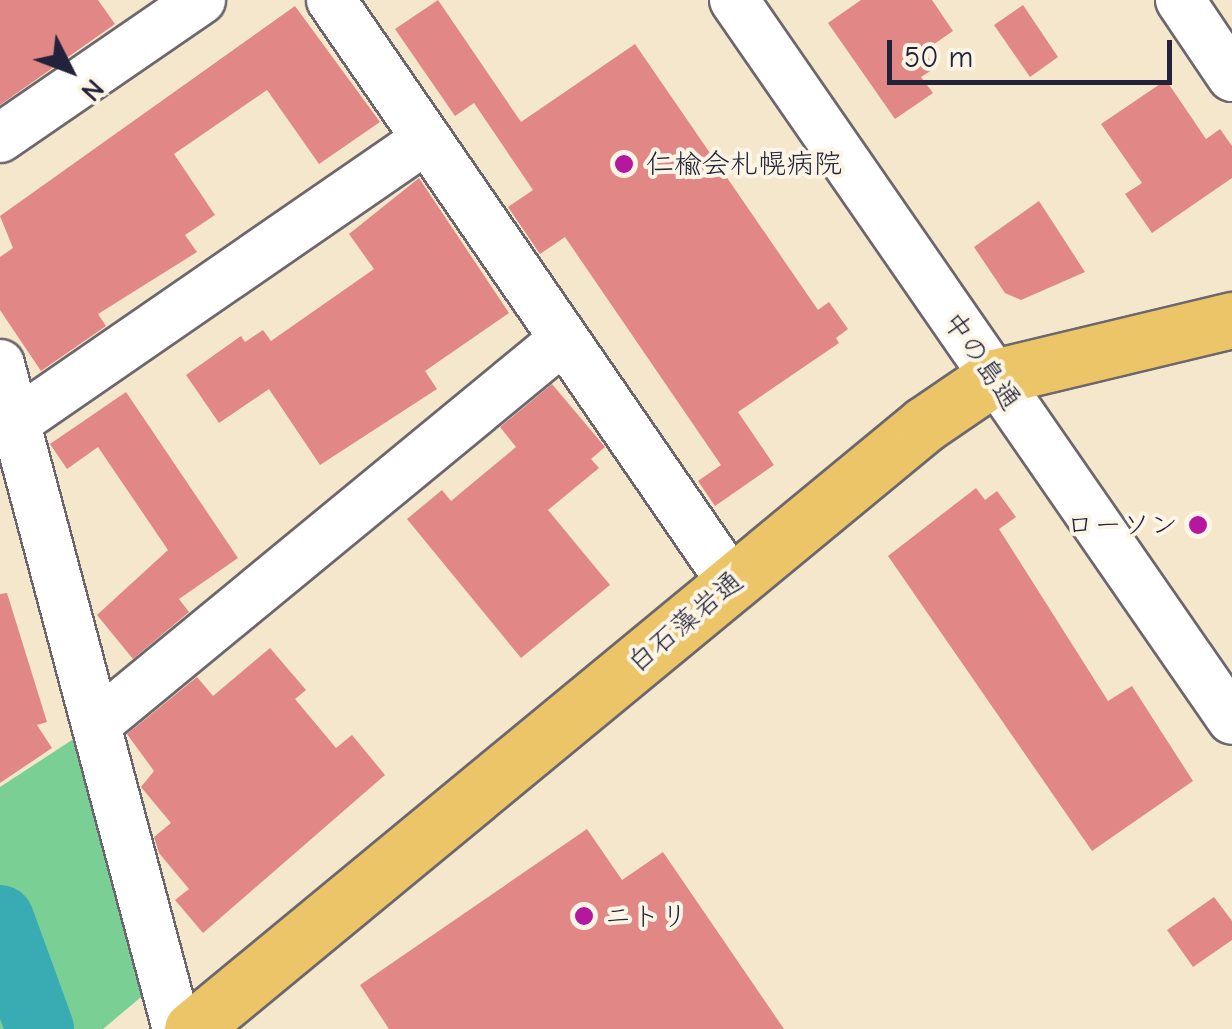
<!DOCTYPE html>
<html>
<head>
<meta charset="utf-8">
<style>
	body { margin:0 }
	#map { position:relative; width:1232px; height:1029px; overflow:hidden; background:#f4e7cc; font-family:"Comic Neue","Klee One",sans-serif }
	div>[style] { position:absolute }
	.green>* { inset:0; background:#7ad094 }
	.river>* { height:68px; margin:-34px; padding:0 34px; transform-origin:34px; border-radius:34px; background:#39abb2 }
	.building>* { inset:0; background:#e18886 }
	.roads { filter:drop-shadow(2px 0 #6c676e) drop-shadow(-2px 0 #6c676e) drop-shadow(0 2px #6c676e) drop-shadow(0 -2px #6c676e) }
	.minor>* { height:48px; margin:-24px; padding:0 24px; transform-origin:24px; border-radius:24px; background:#fff }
	.major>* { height:55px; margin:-27.5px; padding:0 27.5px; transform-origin:27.5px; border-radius:27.5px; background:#ecc569 }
	.dots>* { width:28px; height:28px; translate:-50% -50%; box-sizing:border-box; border:5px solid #fcf5e5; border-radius:50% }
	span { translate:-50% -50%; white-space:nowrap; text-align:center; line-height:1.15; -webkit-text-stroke:8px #fcf5e5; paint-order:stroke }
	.poi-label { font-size:28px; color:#22223b }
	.left { translate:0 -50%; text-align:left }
	.right { translate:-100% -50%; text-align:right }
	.street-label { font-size:28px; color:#22223b }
	.north { position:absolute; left:20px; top:20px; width:100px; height:100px; -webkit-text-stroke:8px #fcf5e5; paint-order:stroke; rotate:132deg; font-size:28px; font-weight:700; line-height:40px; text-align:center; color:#22223b }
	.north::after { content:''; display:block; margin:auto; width:35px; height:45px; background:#22223b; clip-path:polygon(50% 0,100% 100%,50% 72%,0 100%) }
	.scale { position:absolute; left:887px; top:40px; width:285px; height:45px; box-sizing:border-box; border:5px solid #22223b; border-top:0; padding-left:12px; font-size:30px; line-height:35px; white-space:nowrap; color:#22223b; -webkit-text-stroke:8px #fcf5e5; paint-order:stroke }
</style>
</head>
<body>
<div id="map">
	<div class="green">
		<div style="clip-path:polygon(75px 738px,147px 992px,103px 1029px,0 1029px,0 787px)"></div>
	</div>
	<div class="river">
		<div style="left:0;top:919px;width:117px;rotate:70deg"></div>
	</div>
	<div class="building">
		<div style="clip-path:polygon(0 0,98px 0,115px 24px,0 105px)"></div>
		<div style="clip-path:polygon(438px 0,521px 122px,635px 44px,818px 310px,829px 302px,848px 329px,836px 338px,839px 343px,738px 412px,774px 465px,715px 506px,698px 481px,721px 465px,565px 237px,540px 254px,508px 207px,533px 190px,474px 103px,455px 116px,395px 29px)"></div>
		<div style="clip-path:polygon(861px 0,932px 0,953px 31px,924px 51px,935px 68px,921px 77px,933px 93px,895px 119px,828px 23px)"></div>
		<div style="clip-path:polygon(1023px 5px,1058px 57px,1030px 77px,994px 25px)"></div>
		<div style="clip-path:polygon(295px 6px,380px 122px,319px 164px,267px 90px,174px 154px,215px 215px,185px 235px,197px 252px,98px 314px,106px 326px,41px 371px,0 310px,0 257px,13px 248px,0 216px)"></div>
		<div style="clip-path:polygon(1166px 80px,1206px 139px,1220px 129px,1232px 146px,1232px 178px,1152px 233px,1125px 194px,1142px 183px,1101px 124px)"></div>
		<div style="clip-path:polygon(419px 178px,509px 313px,425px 371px,437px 389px,320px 465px,269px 389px,219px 423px,186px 375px,241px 336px,245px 342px,263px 330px,271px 341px,374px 269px,349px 234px)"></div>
		<div style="clip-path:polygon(1039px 201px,1085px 272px,1021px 300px,1005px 293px,974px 247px)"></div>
		<div style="clip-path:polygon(552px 384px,605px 447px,591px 459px,599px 468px,548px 510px,610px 585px,521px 658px,407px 519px,442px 490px,451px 501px,516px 447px,500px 427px)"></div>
		<div style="clip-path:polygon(126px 392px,238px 558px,179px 599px,189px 612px,133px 659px,97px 615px,168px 550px,98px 447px,67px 469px,50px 444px)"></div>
		<div style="clip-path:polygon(976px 488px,985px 500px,997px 491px,1016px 517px,999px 529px,1108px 701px,1132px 686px,1193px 781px,1092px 851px,888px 556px)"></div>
		<div style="clip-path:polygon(7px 593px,47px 722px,37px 725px,52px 748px,0 783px,0 594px)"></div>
		<div style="clip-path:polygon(270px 648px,306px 690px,295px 699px,336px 748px,352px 735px,385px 775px,203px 933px,175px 900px,189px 889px,159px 853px,154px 837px,171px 823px,141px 787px,154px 771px,127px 734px,197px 677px,213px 696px)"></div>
		<div style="clip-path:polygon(587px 829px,622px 880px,663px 852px,784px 1029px,389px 1029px,360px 985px)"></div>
		<div style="clip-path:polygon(1214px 897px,1232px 921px,1232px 940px,1193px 967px,1167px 930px)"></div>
	</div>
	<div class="roads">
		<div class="minor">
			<div style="left:331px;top:0;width:708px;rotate:55.48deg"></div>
			<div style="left:734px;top:0;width:875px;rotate:55.33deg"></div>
			<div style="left:1180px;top:0;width:93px;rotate:56deg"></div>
			<div style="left:0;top:138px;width:244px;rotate:-34.5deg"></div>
			<div style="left:0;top:364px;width:688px;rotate:75.1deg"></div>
			<div style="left:19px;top:420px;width:495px;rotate:-34.6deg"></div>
			<div style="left:99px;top:722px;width:602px;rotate:-39.48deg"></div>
		</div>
		<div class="major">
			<div style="left:192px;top:1029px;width:950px;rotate:-39.54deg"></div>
			<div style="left:925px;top:424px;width:83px;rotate:-34.3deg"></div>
			<div style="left:994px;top:377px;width:245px;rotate:-13.5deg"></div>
		</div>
	</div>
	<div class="dots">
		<div style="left:624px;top:164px;background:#b5179e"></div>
		<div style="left:1198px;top:525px;background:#b5179e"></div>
		<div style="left:584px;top:916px;background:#b5179e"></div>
	</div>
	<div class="poi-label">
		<span class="left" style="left:646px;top:164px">仁楡会札幌病院</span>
		<span class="right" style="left:1178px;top:525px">ローソン</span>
		<span class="left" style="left:604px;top:916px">ニトリ</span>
	</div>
	<div class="street-label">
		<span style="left:982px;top:361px;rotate:55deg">中の島通</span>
		<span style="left:685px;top:622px;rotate:-40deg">白石藻岩通</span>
	</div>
	<div class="north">N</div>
	<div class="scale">50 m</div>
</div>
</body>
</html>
